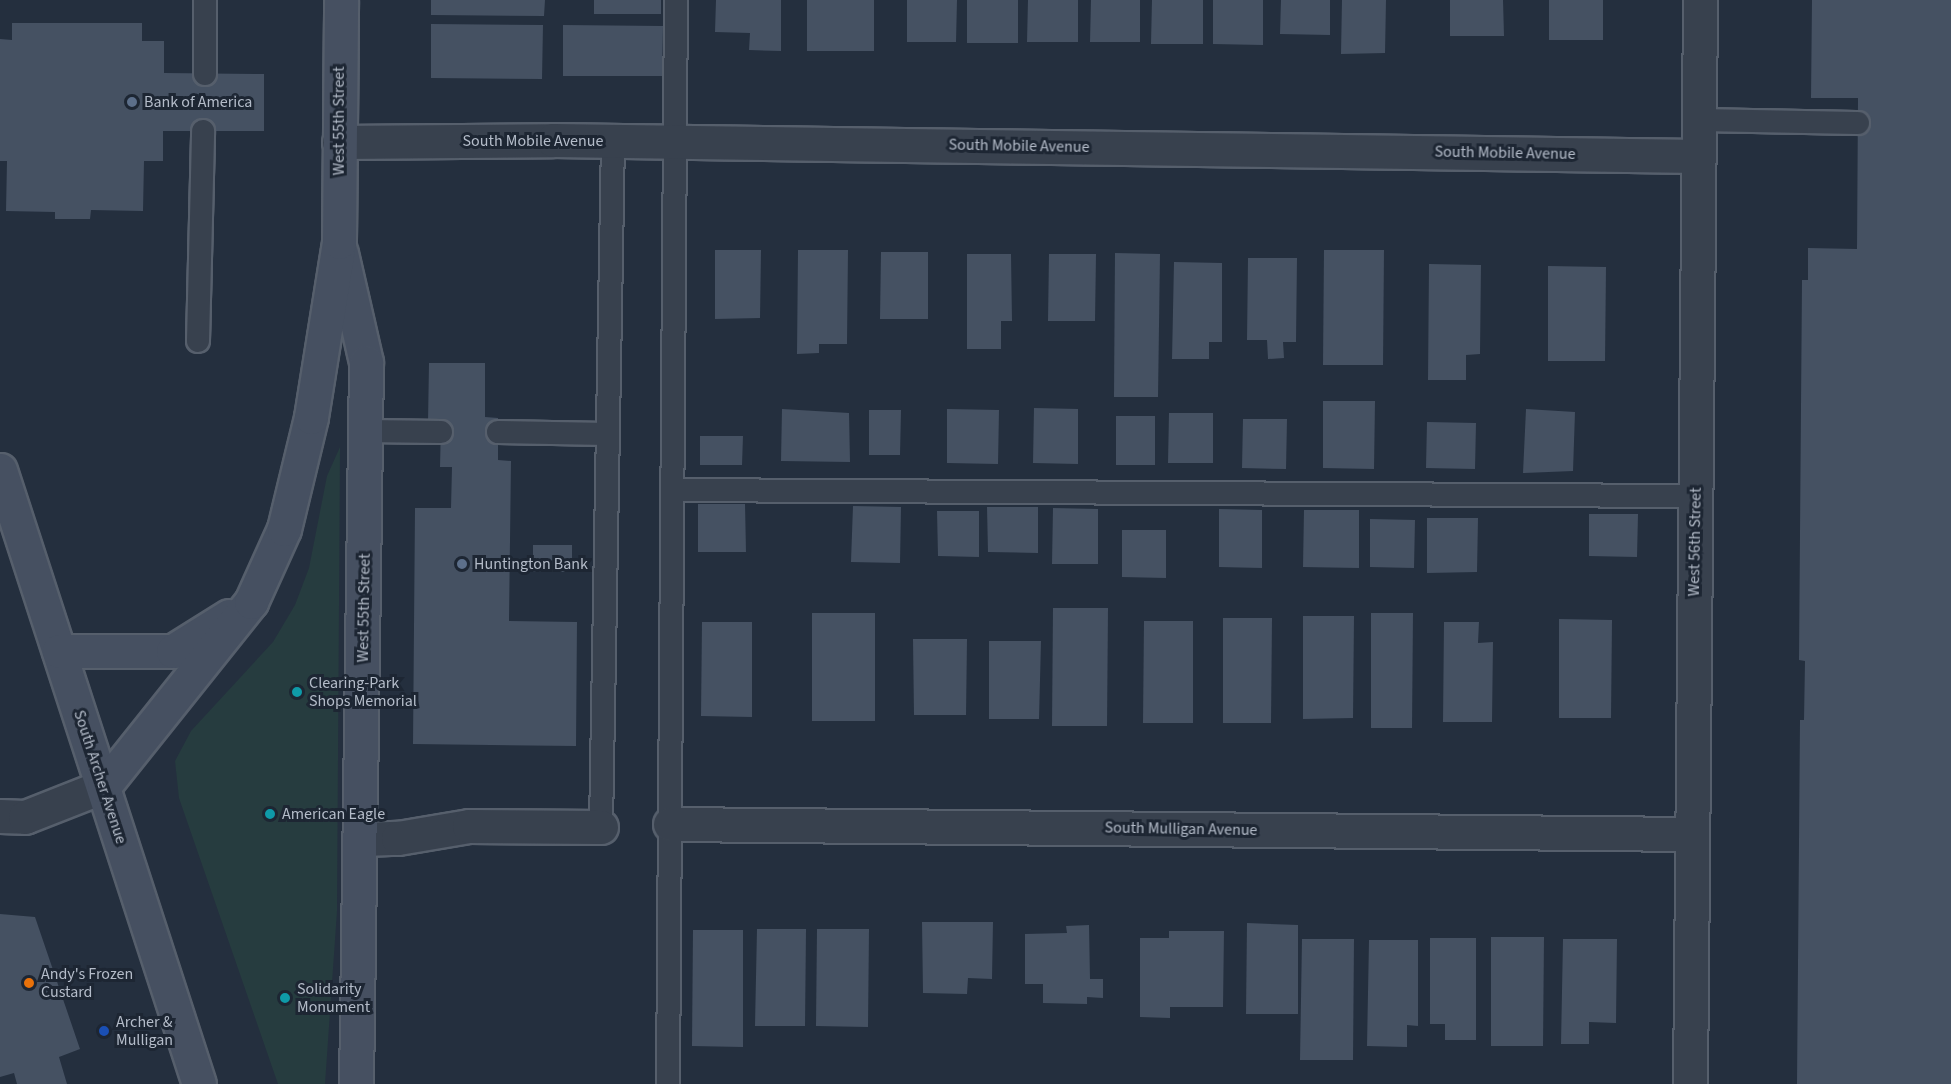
<!DOCTYPE html>
<html>
<head>
<meta charset="utf-8">
<style>
	body { margin:0 }
	#map { position:relative; width:1951px; height:1084px; overflow:hidden; background:#242f3e; font-family:"Source Sans 3",sans-serif }
	div>[style] { position:absolute }
	.green>* { inset:0; background:#263c3f }
	.building>* { inset:0; background:#455162 }
	.roads { filter:drop-shadow(2px 0 #565f6c) drop-shadow(-2px 0 #565f6c) drop-shadow(0 2px #565f6c) drop-shadow(0 -2px #565f6c) }
	.lane>* { height:22px; margin:-11px; padding:0 11px; transform-origin:11px; border-radius:11px; background:#38414e }
	.street>* { height:33px; margin:-16.5px; padding:0 16.5px; transform-origin:16.5px; border-radius:16.5px; background:#38414e }
	.secondary>* { height:33px; margin:-16.5px; padding:0 16.5px; transform-origin:16.5px; border-radius:16.5px; background:#465061 }
	.dots>* { width:16px; height:16px; translate:-50% -50%; box-sizing:border-box; border:3px solid #1d2633; border-radius:50% }
	span { translate:-50% -50%; white-space:nowrap; text-align:center; line-height:1.15; -webkit-text-stroke:6px #1d2633; paint-order:stroke }
	.poi-label { font-size:16px; color:#b4bcc9 }
	.left { translate:0 -50%; text-align:left }
	.street-label { font-size:16px; color:#b4bcc9 }
</style>
</head>
<body>
<div id="map">
	<div class="green">
		<div style="clip-path:polygon(340px 447px,337px 911px,325px 1084px,278px 1084px,179px 798px,175px 761px,191px 731px,273px 642px,295px 605px,309px 568px,327px 476px)"></div>
	</div>
	<div class="building">
		<div style="clip-path:polygon(431px 0,545px 0,544px 16px,431px 15px)"></div>
		<div style="clip-path:polygon(594px 0,661px 0,661px 14px,594px 14px)"></div>
		<div style="clip-path:polygon(716px 0,781px 0,781px 51px,749px 50px,750px 33px,715px 32px)"></div>
		<div style="clip-path:polygon(807px 0,874px 0,874px 51px,807px 51px)"></div>
		<div style="clip-path:polygon(907px 0,957px 0,956px 42px,907px 42px)"></div>
		<div style="clip-path:polygon(967px 0,1018px 0,1018px 43px,967px 43px)"></div>
		<div style="clip-path:polygon(1028px 0,1078px 0,1078px 42px,1027px 42px)"></div>
		<div style="clip-path:polygon(1091px 0,1140px 0,1140px 42px,1090px 42px)"></div>
		<div style="clip-path:polygon(1152px 0,1203px 0,1203px 44px,1151px 44px)"></div>
		<div style="clip-path:polygon(1213px 0,1263px 0,1263px 45px,1213px 44px)"></div>
		<div style="clip-path:polygon(1281px 0,1330px 0,1330px 35px,1280px 34px)"></div>
		<div style="clip-path:polygon(1342px 0,1386px 0,1385px 53px,1341px 54px)"></div>
		<div style="clip-path:polygon(1450px 0,1503px 0,1504px 36px,1450px 36px)"></div>
		<div style="clip-path:polygon(1549px 0,1603px 0,1603px 40px,1549px 40px)"></div>
		<div style="clip-path:polygon(1812px 0,1951px 0,1951px 1084px,1797px 1084px,1800px 720px,1804px 720px,1805px 661px,1799px 660px,1802px 280px,1808px 280px,1808px 248px,1857px 249px,1858px 98px,1811px 98px)"></div>
		<div style="clip-path:polygon(12px 23px,142px 23px,142px 41px,164px 41px,164px 73px,264px 74px,264px 131px,163px 131px,163px 161px,144px 161px,143px 211px,91px 210px,90px 219px,55px 219px,55px 212px,6px 211px,7px 161px,0 161px,0 39px,12px 40px)"></div>
		<div style="clip-path:polygon(431px 24px,543px 25px,542px 79px,431px 78px)"></div>
		<div style="clip-path:polygon(563px 25px,663px 26px,662px 76px,563px 76px)"></div>
		<div style="clip-path:polygon(715px 250px,761px 250px,760px 318px,715px 319px)"></div>
		<div style="clip-path:polygon(798px 250px,848px 250px,847px 344px,819px 344px,819px 353px,797px 354px)"></div>
		<div style="clip-path:polygon(1324px 250px,1384px 250px,1383px 365px,1323px 365px)"></div>
		<div style="clip-path:polygon(881px 252px,928px 252px,928px 319px,880px 319px)"></div>
		<div style="clip-path:polygon(1115px 253px,1160px 254px,1158px 397px,1114px 397px)"></div>
		<div style="clip-path:polygon(967px 254px,1011px 254px,1012px 321px,1001px 321px,1001px 349px,967px 349px)"></div>
		<div style="clip-path:polygon(1049px 254px,1096px 254px,1095px 321px,1048px 321px)"></div>
		<div style="clip-path:polygon(1248px 258px,1297px 258px,1296px 342px,1283px 342px,1284px 358px,1268px 359px,1267px 340px,1247px 340px)"></div>
		<div style="clip-path:polygon(1174px 262px,1222px 263px,1222px 342px,1209px 342px,1209px 359px,1172px 359px)"></div>
		<div style="clip-path:polygon(1429px 264px,1481px 265px,1480px 354px,1466px 355px,1466px 380px,1428px 380px)"></div>
		<div style="clip-path:polygon(1548px 266px,1606px 267px,1605px 361px,1548px 361px)"></div>
		<div style="clip-path:polygon(429px 363px,485px 363px,485px 417px,498px 418px,498px 460px,511px 461px,509px 621px,577px 622px,576px 746px,413px 744px,415px 508px,451px 508px,452px 467px,440px 467px,441px 423px,428px 422px)"></div>
		<div style="clip-path:polygon(1323px 401px,1375px 401px,1374px 469px,1323px 468px)"></div>
		<div style="clip-path:polygon(1034px 408px,1078px 409px,1078px 464px,1033px 463px)"></div>
		<div style="clip-path:polygon(782px 409px,849px 413px,850px 462px,781px 461px)"></div>
		<div style="clip-path:polygon(947px 409px,999px 410px,998px 464px,947px 463px)"></div>
		<div style="clip-path:polygon(1526px 409px,1575px 412px,1573px 471px,1523px 473px)"></div>
		<div style="clip-path:polygon(869px 410px,901px 410px,900px 455px,869px 455px)"></div>
		<div style="clip-path:polygon(1169px 413px,1213px 413px,1213px 463px,1168px 463px)"></div>
		<div style="clip-path:polygon(1116px 416px,1155px 416px,1155px 465px,1116px 465px)"></div>
		<div style="clip-path:polygon(1243px 419px,1287px 419px,1286px 469px,1242px 468px)"></div>
		<div style="clip-path:polygon(1427px 422px,1476px 423px,1475px 469px,1426px 468px)"></div>
		<div style="clip-path:polygon(700px 436px,743px 436px,742px 465px,700px 465px)"></div>
		<div style="clip-path:polygon(698px 504px,745px 504px,746px 552px,698px 552px)"></div>
		<div style="clip-path:polygon(853px 506px,901px 507px,900px 563px,851px 562px)"></div>
		<div style="clip-path:polygon(987px 507px,1038px 507px,1038px 553px,988px 552px)"></div>
		<div style="clip-path:polygon(1053px 508px,1098px 509px,1098px 564px,1052px 564px)"></div>
		<div style="clip-path:polygon(1219px 509px,1262px 510px,1262px 568px,1219px 567px)"></div>
		<div style="clip-path:polygon(1304px 510px,1359px 510px,1359px 568px,1303px 567px)"></div>
		<div style="clip-path:polygon(937px 511px,979px 511px,979px 557px,938px 556px)"></div>
		<div style="clip-path:polygon(1589px 514px,1638px 514px,1637px 557px,1589px 556px)"></div>
		<div style="clip-path:polygon(1427px 518px,1478px 518px,1477px 572px,1427px 573px)"></div>
		<div style="clip-path:polygon(1370px 519px,1415px 520px,1414px 568px,1370px 567px)"></div>
		<div style="clip-path:polygon(1122px 530px,1166px 530px,1166px 578px,1122px 577px)"></div>
		<div style="clip-path:polygon(533px 545px,572px 545px,572px 572px,533px 572px)"></div>
		<div style="clip-path:polygon(1053px 608px,1108px 608px,1107px 726px,1052px 726px)"></div>
		<div style="clip-path:polygon(812px 613px,875px 613px,875px 721px,812px 721px)"></div>
		<div style="clip-path:polygon(1371px 613px,1413px 613px,1412px 728px,1371px 728px)"></div>
		<div style="clip-path:polygon(1303px 616px,1354px 616px,1353px 718px,1303px 719px)"></div>
		<div style="clip-path:polygon(1223px 618px,1272px 618px,1271px 723px,1223px 723px)"></div>
		<div style="clip-path:polygon(1559px 619px,1612px 620px,1611px 718px,1559px 718px)"></div>
		<div style="clip-path:polygon(1144px 621px,1193px 621px,1193px 723px,1143px 723px)"></div>
		<div style="clip-path:polygon(702px 622px,752px 622px,752px 717px,701px 716px)"></div>
		<div style="clip-path:polygon(1444px 622px,1479px 622px,1478px 643px,1493px 642px,1492px 722px,1443px 722px)"></div>
		<div style="clip-path:polygon(913px 639px,967px 639px,966px 715px,914px 715px)"></div>
		<div style="clip-path:polygon(989px 641px,1041px 641px,1039px 719px,989px 719px)"></div>
		<div style="clip-path:polygon(0 914px,35px 917px,80px 1049px,59px 1057px,67px 1084px,17px 1084px,14px 1073px,0 1077px)"></div>
		<div style="clip-path:polygon(922px 922px,993px 922px,992px 979px,968px 978px,967px 994px,923px 993px)"></div>
		<div style="clip-path:polygon(1247px 923px,1298px 925px,1298px 1014px,1246px 1014px)"></div>
		<div style="clip-path:polygon(1089px 925px,1090px 979px,1103px 979px,1103px 998px,1087px 997px,1087px 1004px,1043px 1003px,1043px 984px,1025px 984px,1025px 934px,1067px 933px,1066px 926px)"></div>
		<div style="clip-path:polygon(757px 929px,806px 929px,805px 1026px,755px 1026px)"></div>
		<div style="clip-path:polygon(817px 929px,869px 929px,868px 1027px,816px 1026px)"></div>
		<div style="clip-path:polygon(693px 930px,743px 930px,743px 1047px,692px 1046px)"></div>
		<div style="clip-path:polygon(1169px 931px,1224px 931px,1223px 1007px,1170px 1007px,1170px 1018px,1140px 1017px,1140px 938px,1169px 938px)"></div>
		<div style="clip-path:polygon(1491px 937px,1544px 937px,1543px 1046px,1491px 1046px)"></div>
		<div style="clip-path:polygon(1430px 938px,1476px 938px,1476px 1040px,1445px 1040px,1445px 1024px,1430px 1024px)"></div>
		<div style="clip-path:polygon(1302px 939px,1354px 939px,1353px 1060px,1300px 1060px)"></div>
		<div style="clip-path:polygon(1563px 939px,1617px 939px,1616px 1023px,1589px 1022px,1589px 1044px,1561px 1044px)"></div>
		<div style="clip-path:polygon(1369px 940px,1418px 940px,1418px 1026px,1407px 1025px,1407px 1047px,1367px 1046px)"></div>
	</div>
	<div class="roads">
		<div class="lane">
			<div style="left:205px;top:0;width:74px;rotate:90deg"></div>
			<div style="left:1699px;top:120px;width:159px;rotate:1.1deg"></div>
			<div style="left:198px;top:341px;width:210px;rotate:-88.6deg"></div>
			<div style="left:366px;top:431px;width:75px;rotate:0.8deg"></div>
			<div style="left:498px;top:432px;width:109px;rotate:1.1deg"></div>
			<div style="left:672px;top:490px;width:1024px;rotate:0.34deg"></div>
			<div style="left:601px;top:827px;width:686px;rotate:-89deg"></div>
			<div style="left:668px;top:1084px;width:1084px;rotate:-89.58deg"></div>
		</div>
		<div class="street">
			<div style="left:339px;top:142px;width:214px;rotate:-0.5deg"></div>
			<div style="left:553px;top:140px;width:1146px;rotate:0.8deg"></div>
			<div style="left:0;top:816px;width:25px;rotate:2deg"></div>
			<div style="left:25px;top:817px;width:85px;rotate:-21.4deg"></div>
			<div style="left:670px;top:824px;width:1022px;rotate:0.56deg"></div>
			<div style="left:362px;top:839px;width:36px;rotate:-2deg"></div>
			<div style="left:398px;top:838px;width:72px;rotate:-9.6deg"></div>
			<div style="left:469px;top:826px;width:132px;rotate:0.4deg"></div>
			<div style="left:1690px;top:1084px;width:1084px;rotate:-89.47deg"></div>
		</div>
		<div class="secondary">
			<div style="left:341px;top:253px;width:112px;rotate:77.1deg"></div>
			<div style="left:366px;top:362px;width:722px;rotate:90.79deg"></div>
			<div style="left:0;top:470px;width:645px;rotate:72.04deg"></div>
			<div style="left:59px;top:651px;width:114px"></div>
			<div style="left:173px;top:651px;width:66px;rotate:-32deg"></div>
			<div style="left:104px;top:786px;width:236px;rotate:-51.4deg"></div>
			<div style="left:251px;top:602px;width:80px;rotate:-65.7deg"></div>
			<div style="left:284px;top:529px;width:115px;rotate:-76.4deg"></div>
			<div style="left:311px;top:417px;width:177px;rotate:-80.9deg"></div>
			<div style="left:339px;top:242px;width:242px;rotate:-89.5deg"></div>
		</div>
	</div>
	<div class="dots">
		<div style="left:132px;top:102px;background:#5c6f8a"></div>
		<div style="left:462px;top:564px;background:#5c6f8a"></div>
		<div style="left:297px;top:692px;background:#0f9aa8"></div>
		<div style="left:270px;top:814px;background:#0f9aa8"></div>
		<div style="left:29px;top:983px;background:#e8710a"></div>
		<div style="left:285px;top:998px;background:#0f9aa8"></div>
		<div style="left:104px;top:1031px;background:#1a4fb4"></div>
	</div>
	<div class="poi-label">
		<span class="left" style="left:144px;top:102px">Bank of America</span>
		<span class="left" style="left:474px;top:564px">Huntington Bank</span>
		<span class="left" style="left:309px;top:692px">Clearing-Park<br>Shops Memorial</span>
		<span class="left" style="left:282px;top:814px">American Eagle</span>
		<span class="left" style="left:41px;top:983px">Andy's Frozen<br>Custard</span>
		<span class="left" style="left:297px;top:998px">Solidarity<br>Monument</span>
		<span class="left" style="left:116px;top:1031px">Archer &amp;<br>Mulligan</span>
	</div>
	<div class="street-label">
		<span style="left:339px;top:121px;rotate:-90deg">West 55th Street</span>
		<span style="left:533px;top:141px">South Mobile Avenue</span>
		<span style="left:1019px;top:146px;rotate:1deg">South Mobile Avenue</span>
		<span style="left:1505px;top:153px;rotate:1deg">South Mobile Avenue</span>
		<span style="left:1695px;top:542px;rotate:-89deg">West 56th Street</span>
		<span style="left:364px;top:608px;rotate:-89deg">West 55th Street</span>
		<span style="left:100px;top:777px;rotate:72deg">South Archer Avenue</span>
		<span style="left:1181px;top:829px;rotate:1deg">South Mulligan Avenue</span>
	</div>
</div>
</body>
</html>
